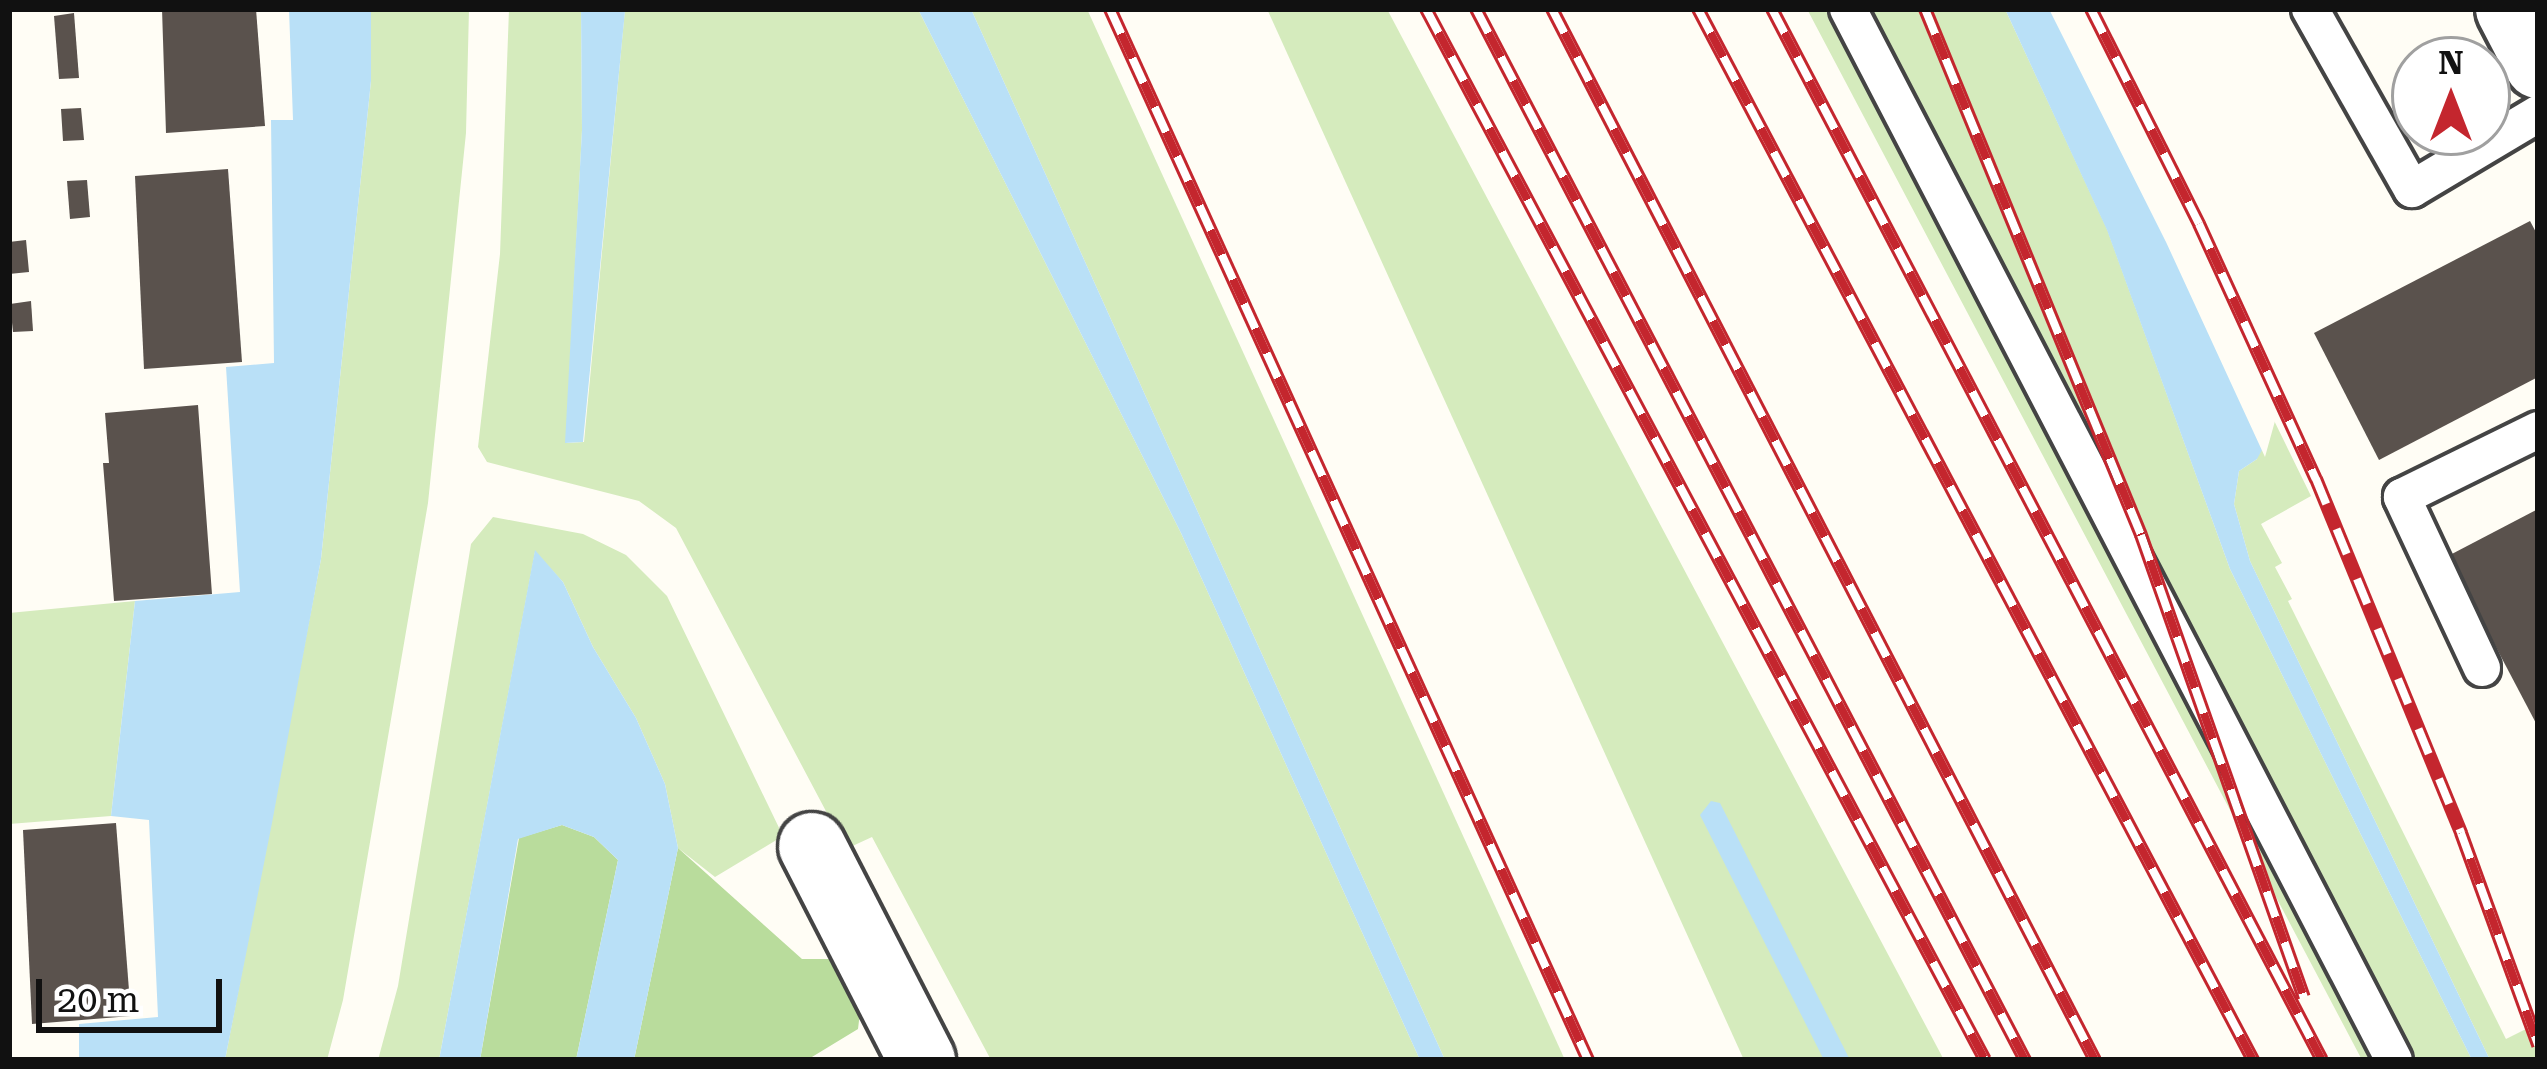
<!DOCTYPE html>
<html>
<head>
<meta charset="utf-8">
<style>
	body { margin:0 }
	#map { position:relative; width:2547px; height:1069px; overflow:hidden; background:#fffdf5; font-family:"Roboto Serif",serif }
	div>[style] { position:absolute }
	.green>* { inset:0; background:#d5ebbd }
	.forest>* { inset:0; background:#b9dc9c }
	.water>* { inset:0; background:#b9e0f7 }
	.pier>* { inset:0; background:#fffdf5 }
	.building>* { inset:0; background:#5a524d }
	.roads { filter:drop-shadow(3px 0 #444) drop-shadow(-3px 0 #444) drop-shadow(0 3px #444) drop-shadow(0 -3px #444) }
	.service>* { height:36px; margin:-18px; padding:0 18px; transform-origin:18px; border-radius:18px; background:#fff }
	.minor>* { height:66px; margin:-33px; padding:0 33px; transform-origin:33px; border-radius:33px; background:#fff }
	.rail>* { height:14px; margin-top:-7px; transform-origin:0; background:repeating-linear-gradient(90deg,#fff 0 27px,#c4262e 0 54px); box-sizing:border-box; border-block:3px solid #c4262e }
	span { translate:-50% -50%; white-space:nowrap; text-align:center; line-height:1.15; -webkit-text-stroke:12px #fff; paint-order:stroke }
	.frame { position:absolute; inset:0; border:12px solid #111; pointer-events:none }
	.north { position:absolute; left:2391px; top:36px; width:120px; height:120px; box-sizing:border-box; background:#fff; border:3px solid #a0a0a0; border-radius:50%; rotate:0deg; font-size:33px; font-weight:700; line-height:48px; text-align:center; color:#111 }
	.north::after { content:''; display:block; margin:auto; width:42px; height:54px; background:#c4262e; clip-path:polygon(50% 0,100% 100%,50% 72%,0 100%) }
	.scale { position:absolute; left:36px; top:979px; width:186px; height:54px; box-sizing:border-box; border:6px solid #111; border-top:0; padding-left:15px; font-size:36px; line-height:42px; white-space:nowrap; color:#111; -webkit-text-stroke:9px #fff; paint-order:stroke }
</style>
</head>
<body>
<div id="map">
	<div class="green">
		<div style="clip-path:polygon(371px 9px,469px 9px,466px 133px,428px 503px,343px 1000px,327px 1060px,225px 1060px,321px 559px,371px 81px)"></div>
		<div style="clip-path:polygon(509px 9px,581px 9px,582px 130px,566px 443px,584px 442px,625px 9px,918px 9px,1181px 533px,1420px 1060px,991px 1060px,872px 837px,846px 849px,676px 528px,639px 501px,487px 462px,478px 447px,500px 254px)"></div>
		<div style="clip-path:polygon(971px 9px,1087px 9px,1565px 1060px,1445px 1060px)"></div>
		<div style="clip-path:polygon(1267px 9px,1387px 9px,1944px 1060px,1744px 1060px)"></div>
		<div style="clip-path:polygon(1807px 9px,2005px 9px,2107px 229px,2230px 569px,2472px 1060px,2362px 1060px)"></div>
		<div style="clip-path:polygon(2263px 398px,2311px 496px,2261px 524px,2282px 563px,2275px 567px,2292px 599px,2288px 601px,2506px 1039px,2538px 1023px,2538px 1060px,2490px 1060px,2250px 561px,2234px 504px,2239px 471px,2257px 459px)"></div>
		<div style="clip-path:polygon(493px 517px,583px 534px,626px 555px,667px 596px,783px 836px,715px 877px,678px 848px,665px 784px,636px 718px,593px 647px,563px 582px,535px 552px,439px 1060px,378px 1060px,398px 986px,471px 544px)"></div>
		<div style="clip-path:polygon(135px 601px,111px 816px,9px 824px,9px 613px)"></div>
	</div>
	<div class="forest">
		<div style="clip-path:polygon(562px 825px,594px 837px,618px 860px,576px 1060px,480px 1060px,519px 838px)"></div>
		<div style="clip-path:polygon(678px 848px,802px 959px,832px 959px,853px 967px,862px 996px,858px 1029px,807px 1060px,634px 1060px)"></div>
	</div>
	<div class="water">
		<div style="clip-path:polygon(289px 9px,371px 9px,371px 81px,321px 559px,272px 823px,225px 1060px,79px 1060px,79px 1024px,158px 1017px,149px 820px,111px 816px,135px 601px,240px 592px,226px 367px,274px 363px,271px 120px,293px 120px)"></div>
		<div style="clip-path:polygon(581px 9px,625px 11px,583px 442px,565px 443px,582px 130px)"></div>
		<div style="clip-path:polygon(918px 9px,971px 9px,1445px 1060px,1420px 1060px,1181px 533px)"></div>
		<div style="clip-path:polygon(2005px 9px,2069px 9px,2267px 441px,2257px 459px,2239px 471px,2234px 504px,2250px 561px,2490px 1060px,2472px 1060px,2469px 1054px,2230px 569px,2107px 230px)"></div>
		<div style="clip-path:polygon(535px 550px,563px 582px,593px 647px,636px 718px,665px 784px,678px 848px,634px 1060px,576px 1060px,618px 860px,594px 837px,562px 825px,518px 839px,480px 1060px,439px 1060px)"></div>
		<div style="clip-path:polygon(1711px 801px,1720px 803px,1850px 1060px,1824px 1060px,1700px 815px)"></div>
	</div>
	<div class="pier">
		<div style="clip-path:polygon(2049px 9px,2076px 9px,2268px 396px,2275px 421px,2265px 457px,2166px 242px)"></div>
	</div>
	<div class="building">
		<div style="clip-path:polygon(162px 9px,256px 9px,265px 126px,166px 133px)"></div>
		<div style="clip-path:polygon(74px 13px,79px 78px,59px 79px,54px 16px)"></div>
		<div style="clip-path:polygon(81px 108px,84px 140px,63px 141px,61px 109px)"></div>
		<div style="clip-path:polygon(228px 169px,242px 362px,144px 369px,135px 176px)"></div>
		<div style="clip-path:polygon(87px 180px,90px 217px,70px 219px,67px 181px)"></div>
		<div style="clip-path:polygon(2530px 221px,2538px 236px,2538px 377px,2379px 460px,2314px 333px)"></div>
		<div style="clip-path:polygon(26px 240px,29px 272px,9px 274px,9px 242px)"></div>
		<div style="clip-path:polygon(31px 301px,33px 331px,13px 332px,10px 304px)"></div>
		<div style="clip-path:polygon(198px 405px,212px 594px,114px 601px,103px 463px,109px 463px,105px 413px)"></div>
		<div style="clip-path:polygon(2538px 509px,2538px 727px,2448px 556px)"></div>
		<div style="clip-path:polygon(116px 823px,131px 1016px,32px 1024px,23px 830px)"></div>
	</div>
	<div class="roads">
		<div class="service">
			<div style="left:1848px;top:9px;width:1184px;rotate:62.55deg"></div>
			<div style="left:2310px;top:9px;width:207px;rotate:60.5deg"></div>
			<div style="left:2412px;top:189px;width:147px;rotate:-30.8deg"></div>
			<div style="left:2482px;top:668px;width:189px;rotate:-115.1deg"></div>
			<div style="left:2402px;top:497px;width:152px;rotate:-26.2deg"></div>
		</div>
		<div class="minor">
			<div style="left:2509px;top:9px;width:63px;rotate:62.6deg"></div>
			<div style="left:812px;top:846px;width:241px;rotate:62.8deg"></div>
		</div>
	</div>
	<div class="rail">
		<div style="left:1110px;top:9px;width:1155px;rotate:65.54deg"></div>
		<div style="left:1426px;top:9px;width:1190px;rotate:61.99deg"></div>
		<div style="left:1476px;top:9px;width:1186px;rotate:62.42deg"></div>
		<div style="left:1552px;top:9px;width:1183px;rotate:62.68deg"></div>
		<div style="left:1698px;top:9px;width:1189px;rotate:62.16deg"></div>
		<div style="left:1772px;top:9px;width:1186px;rotate:62.38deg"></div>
		<div style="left:1925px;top:9px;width:569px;rotate:67.67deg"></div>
		<div style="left:2141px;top:535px;width:490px;rotate:70.6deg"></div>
		<div style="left:2091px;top:9px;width:241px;rotate:63.3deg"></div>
		<div style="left:2199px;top:224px;width:281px;rotate:65.4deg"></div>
		<div style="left:2316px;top:479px;width:383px;rotate:67.7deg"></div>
		<div style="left:2461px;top:833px;width:226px;rotate:70deg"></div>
	</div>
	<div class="frame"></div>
	<div class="north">N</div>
	<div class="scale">20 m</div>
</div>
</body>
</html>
